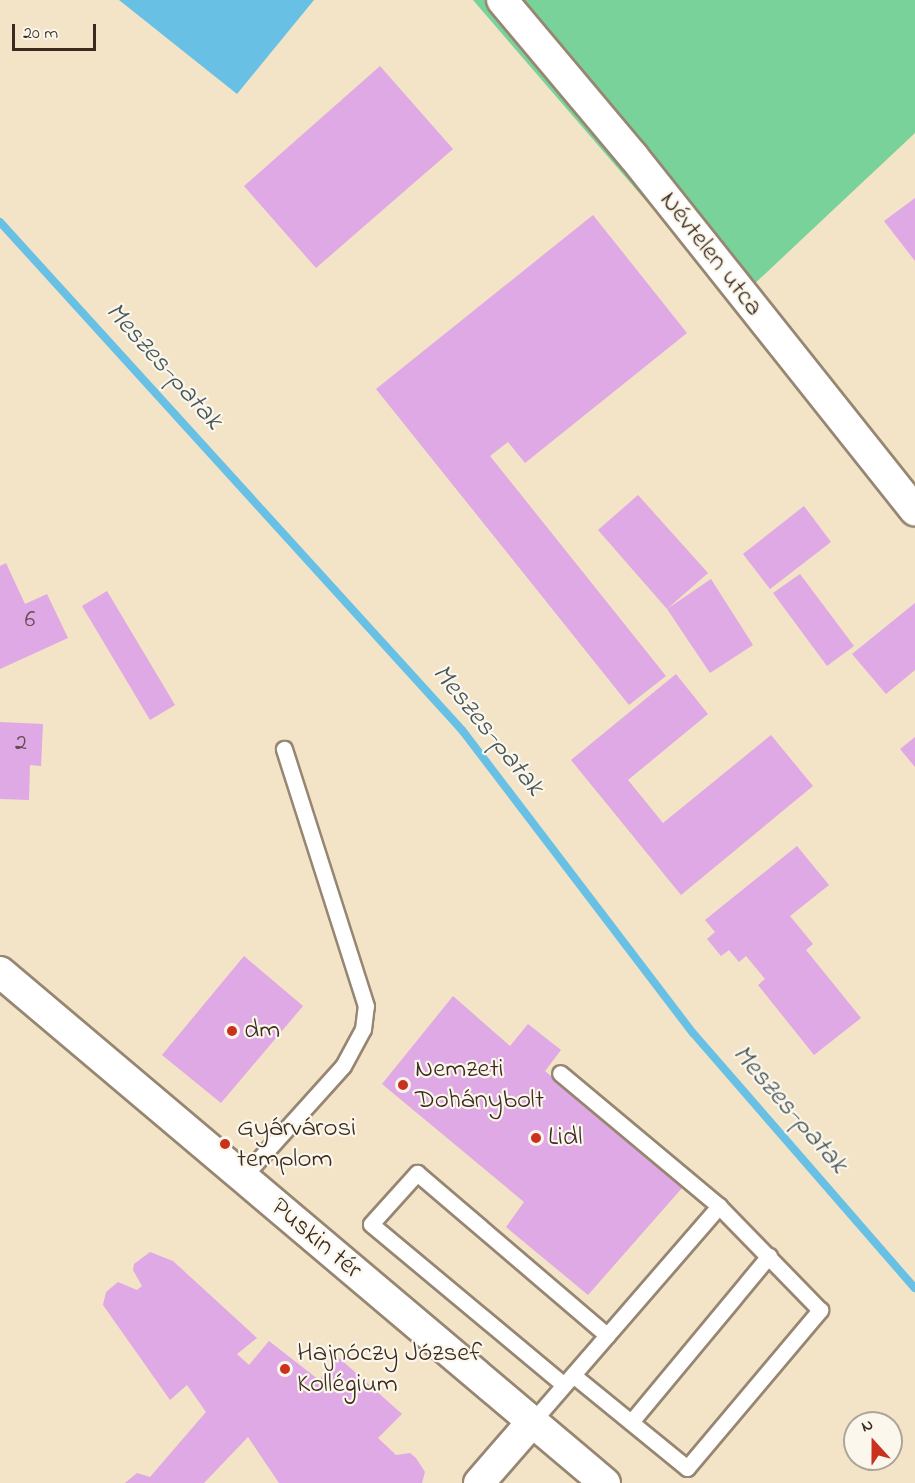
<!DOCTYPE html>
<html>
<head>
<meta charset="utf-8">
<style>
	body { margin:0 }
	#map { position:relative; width:915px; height:1483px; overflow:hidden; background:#f3e3c7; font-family:"Indie Flower",sans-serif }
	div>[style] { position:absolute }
	.green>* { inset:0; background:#79d299 }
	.water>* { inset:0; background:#68c1e5 }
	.stream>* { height:8px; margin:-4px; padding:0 4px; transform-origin:4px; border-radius:4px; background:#68c1e5 }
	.building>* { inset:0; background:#dea9e4 }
	.roads { filter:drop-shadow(2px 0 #978672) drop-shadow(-2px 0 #978672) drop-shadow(0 2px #978672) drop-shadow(0 -2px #978672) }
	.lane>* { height:15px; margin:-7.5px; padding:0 7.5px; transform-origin:7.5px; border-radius:7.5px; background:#fff }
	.street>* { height:30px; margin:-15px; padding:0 15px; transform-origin:15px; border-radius:15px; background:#fff }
	.dots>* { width:16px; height:16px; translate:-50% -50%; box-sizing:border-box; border:3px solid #fbf7ec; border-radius:50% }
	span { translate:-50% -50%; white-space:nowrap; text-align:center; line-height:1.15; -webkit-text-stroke:4.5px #fbf7ec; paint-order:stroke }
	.number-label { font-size:24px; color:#644a50 }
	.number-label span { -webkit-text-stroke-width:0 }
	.street-label { font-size:27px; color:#3b2a1e }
	.poi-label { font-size:27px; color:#3b2a1e }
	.left { translate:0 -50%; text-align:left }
	.water-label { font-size:28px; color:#48575a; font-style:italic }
	.north { position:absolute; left:843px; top:1411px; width:60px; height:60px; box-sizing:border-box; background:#fbf7ec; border:2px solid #aea59a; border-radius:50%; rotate:339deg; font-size:16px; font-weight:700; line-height:24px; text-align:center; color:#3b2a1e }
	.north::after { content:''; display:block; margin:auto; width:21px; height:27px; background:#c8321e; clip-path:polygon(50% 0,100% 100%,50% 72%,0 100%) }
	.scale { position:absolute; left:12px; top:24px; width:84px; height:27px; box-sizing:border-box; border:3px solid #3b2a1e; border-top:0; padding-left:8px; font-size:18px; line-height:21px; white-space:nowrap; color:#3b2a1e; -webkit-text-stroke:4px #fbf7ec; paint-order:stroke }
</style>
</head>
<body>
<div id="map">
	<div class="green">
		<div style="clip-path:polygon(473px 0,915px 0,915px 133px,734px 303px)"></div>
	</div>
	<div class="water">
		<div style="clip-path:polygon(119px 0,314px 0,237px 94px)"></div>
	</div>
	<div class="stream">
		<div style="left:0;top:222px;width:687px;rotate:47.72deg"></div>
		<div style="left:462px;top:730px;width:381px;rotate:52.7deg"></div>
		<div style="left:693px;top:1033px;width:338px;rotate:49deg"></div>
	</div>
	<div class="building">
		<div style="clip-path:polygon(380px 66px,453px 149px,316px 268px,244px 186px)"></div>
		<div style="clip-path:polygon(915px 198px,915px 261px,884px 221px)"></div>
		<div style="clip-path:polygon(593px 215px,687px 333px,525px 463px,508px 442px,490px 456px,666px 676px,629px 705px,376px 389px)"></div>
		<div style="clip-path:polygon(638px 495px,708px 573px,667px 609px,598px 530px)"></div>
		<div style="clip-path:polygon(804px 506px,831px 542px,770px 589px,743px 554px)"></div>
		<div style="clip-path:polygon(6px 563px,25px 604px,47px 594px,68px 638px,0 669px,0 566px)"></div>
		<div style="clip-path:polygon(800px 574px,854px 646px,827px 666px,773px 593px)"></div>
		<div style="clip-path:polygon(711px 579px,753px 645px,710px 673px,667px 609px)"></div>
		<div style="clip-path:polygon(107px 591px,175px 705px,150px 720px,82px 606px)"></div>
		<div style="clip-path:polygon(915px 603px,915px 670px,886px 694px,852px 654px)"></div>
		<div style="clip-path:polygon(676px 674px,708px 714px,628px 780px,663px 823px,771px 735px,813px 786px,681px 895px,571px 760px)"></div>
		<div style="clip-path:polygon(0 722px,43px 724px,41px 766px,30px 765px,29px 800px,0 799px)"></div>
		<div style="clip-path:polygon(915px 737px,915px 767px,900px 749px)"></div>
		<div style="clip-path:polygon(797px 846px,829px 885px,790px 916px,813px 944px,806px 950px,861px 1018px,814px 1055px,758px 985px,765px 979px,746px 956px,739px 962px,729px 950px,721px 956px,707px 939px,715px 932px,705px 920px)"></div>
		<div style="clip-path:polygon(244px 956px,303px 1006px,221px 1103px,162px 1055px)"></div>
		<div style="clip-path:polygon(453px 996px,510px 1046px,528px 1024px,561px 1050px,545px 1071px,682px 1188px,588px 1295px,506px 1227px,524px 1202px,382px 1084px)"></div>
		<div style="clip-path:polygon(150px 1252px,173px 1261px,257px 1338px,237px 1354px,249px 1365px,269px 1341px,319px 1380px,338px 1357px,402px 1414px,378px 1438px,396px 1455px,410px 1453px,416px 1458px,425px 1472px,422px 1483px,279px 1483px,248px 1437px,204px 1483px,125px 1483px,137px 1473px,150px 1477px,206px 1412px,187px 1385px,170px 1400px,103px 1305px,106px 1292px,118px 1282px,137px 1290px,142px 1286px,133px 1270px,134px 1264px)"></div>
	</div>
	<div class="roads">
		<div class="lane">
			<div style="left:243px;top:1177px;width:149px;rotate:-48deg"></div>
			<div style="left:343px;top:1066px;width:42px;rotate:-61.6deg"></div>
			<div style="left:363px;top:1029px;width:23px;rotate:-83deg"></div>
			<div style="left:366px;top:1006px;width:270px;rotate:-107.7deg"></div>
			<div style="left:573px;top:1375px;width:147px;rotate:39.2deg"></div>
			<div style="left:687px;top:1468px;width:207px;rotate:-49.9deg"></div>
			<div style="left:820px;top:1310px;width:145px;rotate:-134.2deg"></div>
			<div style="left:564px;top:1385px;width:251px;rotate:-140.2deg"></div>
			<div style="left:371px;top:1224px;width:69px;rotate:-48deg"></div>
			<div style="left:417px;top:1173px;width:250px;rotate:40.5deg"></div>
			<div style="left:532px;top:1422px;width:286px;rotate:-49.1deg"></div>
			<div style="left:719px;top:1206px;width:207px;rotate:-140.1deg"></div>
			<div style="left:631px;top:1422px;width:216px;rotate:-50.3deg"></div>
		</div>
		<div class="street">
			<div style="left:502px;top:0;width:204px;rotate:50deg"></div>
			<div style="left:633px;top:156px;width:453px;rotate:51.5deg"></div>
			<div style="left:0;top:972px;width:792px;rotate:40.19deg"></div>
			<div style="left:479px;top:1483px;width:81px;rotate:-49deg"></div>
		</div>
	</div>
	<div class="dots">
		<div style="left:232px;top:1031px;background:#c8321e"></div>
		<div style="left:403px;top:1085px;background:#c8321e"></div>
		<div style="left:536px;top:1138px;background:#c8321e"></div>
		<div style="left:225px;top:1144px;background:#c8321e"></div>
		<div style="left:285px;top:1369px;background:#c8321e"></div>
	</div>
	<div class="number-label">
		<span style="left:30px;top:621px">6</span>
		<span style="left:21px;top:744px">2</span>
	</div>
	<div class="street-label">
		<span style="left:711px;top:254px;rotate:52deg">Névtelen utca</span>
		<span style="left:316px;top:1239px;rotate:40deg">Puskin tér</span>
	</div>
	<div class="poi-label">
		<span class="left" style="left:244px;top:1031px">dm</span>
		<span class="left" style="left:415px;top:1085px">Nemzeti<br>Dohánybolt</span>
		<span class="left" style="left:237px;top:1144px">Gyárvárosi<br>templom</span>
		<span class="left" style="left:548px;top:1138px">Lidl</span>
		<span class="left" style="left:297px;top:1369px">Hajnóczy József<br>Kollégium</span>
	</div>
	<div class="water-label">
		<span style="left:163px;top:367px;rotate:48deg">Meszes-patak</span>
		<span style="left:487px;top:731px;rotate:51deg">Meszes-patak</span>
		<span style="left:789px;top:1110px;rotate:49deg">Meszes-patak</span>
	</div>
	<div class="north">N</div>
	<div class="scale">20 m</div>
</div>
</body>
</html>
